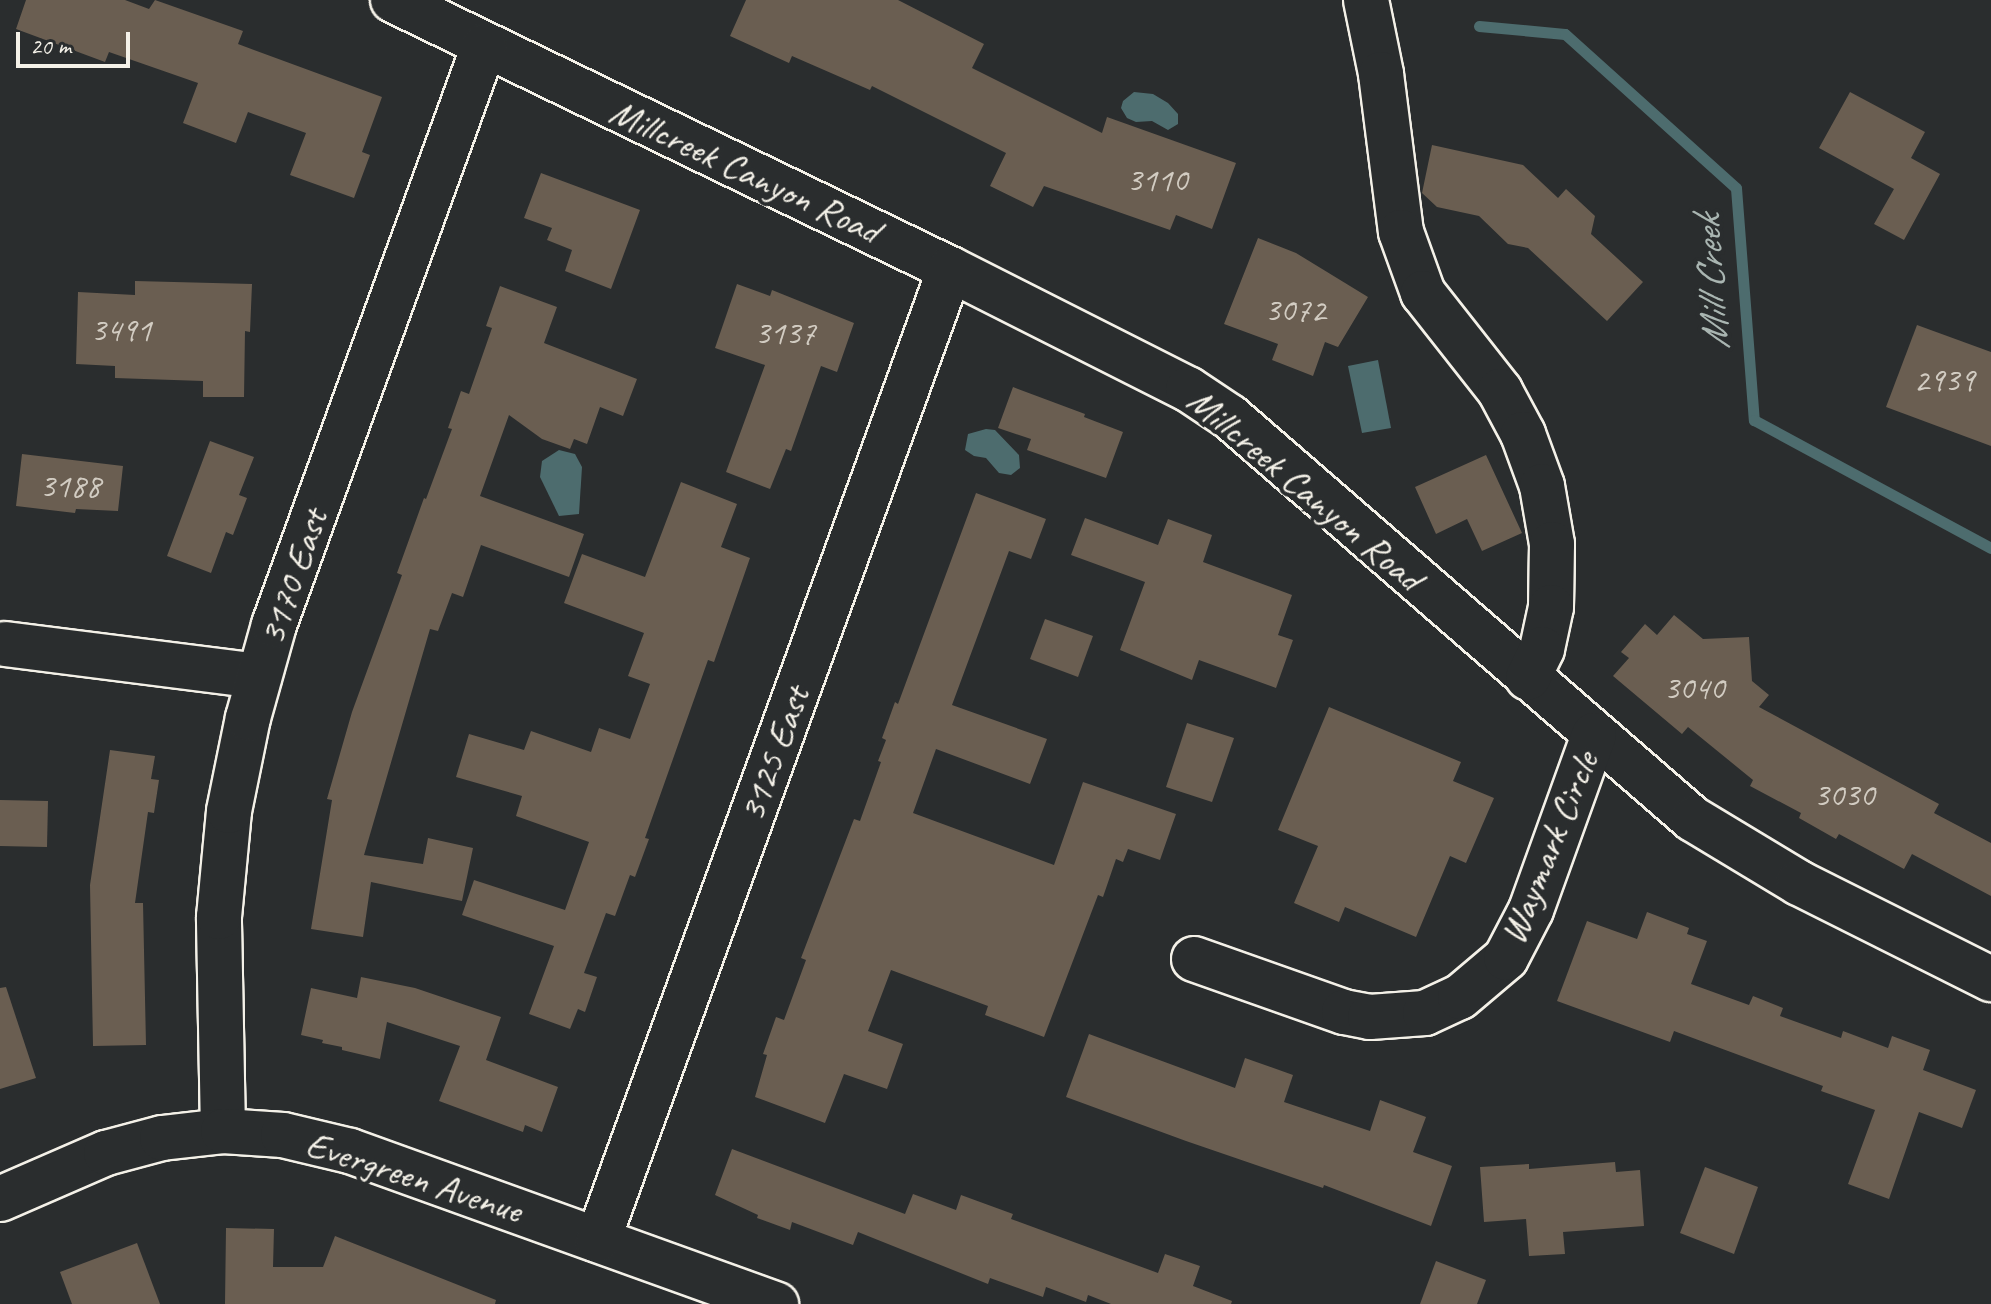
<!DOCTYPE html>
<html>
<head>
<meta charset="utf-8">
<style>
	body { margin:0 }
	#map { position:relative; width:1991px; height:1304px; overflow:hidden; background:#2a2d2e; font-family:Caveat,sans-serif }
	div>[style] { position:absolute }
	.water>* { inset:0; background:#4d6c6e }
	.stream>* { height:11px; margin:-5.5px; padding:0 5.5px; transform-origin:5.5px; border-radius:5.5px; background:#4d6c6e }
	.building>* { inset:0; background:#6a5e51 }
	.roads { filter:drop-shadow(2px 0 #f4f1e8) drop-shadow(-2px 0 #f4f1e8) drop-shadow(0 2px #f4f1e8) drop-shadow(0 -2px #f4f1e8) }
	.minor>* { height:44px; margin:-22px; padding:0 22px; transform-origin:22px; border-radius:22px; background:#2a2d2e }
	span { translate:-50% -50%; white-space:nowrap; text-align:center; line-height:1.15; -webkit-text-stroke:8px #2a2d2e; paint-order:stroke }
	.number-label { font-size:34px; color:#d2ccc2 }
	.number-label span { -webkit-text-stroke-width:0 }
	.street-label { font-size:38px; color:#f4f1e8 }
	.water-label { font-size:40px; color:#a9b5b1; font-style:italic }
	.scale { position:absolute; left:16px; top:32px; width:114px; height:36px; box-sizing:border-box; border:4px solid #f4f1e8; border-top:0; padding-left:10px; font-size:24px; line-height:28px; white-space:nowrap; color:#f4f1e8; -webkit-text-stroke:6px #2a2d2e; paint-order:stroke }
</style>
</head>
<body>
<div id="map">
	<div class="water">
		<div style="clip-path:polygon(1134px 92px,1153px 94px,1168px 103px,1178px 114px,1178px 124px,1168px 130px,1152px 121px,1136px 122px,1127px 118px,1121px 108px,1123px 101px)"></div>
		<div style="clip-path:polygon(1378px 360px,1391px 428px,1362px 433px,1348px 366px)"></div>
		<div style="clip-path:polygon(986px 429px,995px 430px,1019px 455px,1020px 468px,1011px 475px,999px 473px,986px 458px,974px 456px,965px 450px,968px 434px)"></div>
		<div style="clip-path:polygon(559px 450px,575px 454px,582px 467px,579px 514px,559px 516px,540px 477px,542px 461px)"></div>
	</div>
	<div class="stream">
		<div style="left:1479px;top:26px;width:86px;rotate:5.3deg"></div>
		<div style="left:1565px;top:34px;width:230px;rotate:42deg"></div>
		<div style="left:1736px;top:188px;width:233px;rotate:85.6deg"></div>
		<div style="left:1754px;top:420px;width:269px;rotate:28.4deg"></div>
	</div>
	<div class="building">
		<div style="clip-path:polygon(26px 0,125px 0,149px 9px,155px 0,243px 31px,238px 44px,382px 97px,362px 152px,370px 155px,354px 198px,290px 175px,306px 133px,248px 112px,236px 143px,183px 123px,198px 83px,109px 52px,105px 62px,16px 29px)"></div>
		<div style="clip-path:polygon(746px 0,898px 0,984px 44px,972px 68px,1102px 133px,1107px 117px,1236px 163px,1212px 229px,1176px 215px,1170px 230px,1044px 186px,1033px 207px,990px 186px,1006px 153px,872px 86px,870px 90px,792px 56px,789px 63px,730px 36px)"></div>
		<div style="clip-path:polygon(1850px 92px,1925px 132px,1911px 158px,1940px 174px,1904px 240px,1874px 224px,1894px 189px,1819px 148px)"></div>
		<div style="clip-path:polygon(1432px 145px,1523px 165px,1558px 198px,1566px 189px,1595px 216px,1591px 234px,1643px 282px,1607px 321px,1528px 248px,1508px 244px,1479px 216px,1437px 207px,1422px 193px)"></div>
		<div style="clip-path:polygon(541px 173px,640px 210px,611px 289px,565px 271px,572px 250px,547px 240px,552px 228px,524px 218px)"></div>
		<div style="clip-path:polygon(1258px 238px,1296px 253px,1368px 297px,1338px 347px,1325px 342px,1313px 376px,1272px 360px,1278px 344px,1224px 324px)"></div>
		<div style="clip-path:polygon(135px 281px,252px 284px,250px 332px,245px 331px,244px 397px,203px 397px,203px 381px,115px 378px,115px 366px,76px 364px,78px 292px,135px 295px)"></div>
		<div style="clip-path:polygon(737px 284px,770px 296px,772px 290px,854px 323px,837px 372px,821px 366px,791px 451px,786px 449px,770px 489px,726px 472px,765px 365px,715px 348px)"></div>
		<div style="clip-path:polygon(500px 286px,557px 307px,544px 343px,637px 379px,623px 416px,600px 407px,587px 444px,574px 439px,570px 449px,542px 439px,509px 415px,480px 496px,584px 534px,569px 577px,481px 545px,463px 597px,452px 593px,438px 631px,430px 629px,364px 855px,423px 864px,428px 838px,473px 848px,462px 901px,371px 882px,363px 937px,311px 929px,332px 800px,327px 799px,352px 712px,402px 575px,397px 573px,424px 498px,426px 499px,452px 429px,448px 428px,461px 391px,469px 394px,492px 328px,486px 326px)"></div>
		<div style="clip-path:polygon(1917px 325px,1991px 352px,1991px 446px,1886px 407px)"></div>
		<div style="clip-path:polygon(1013px 387px,1085px 414px,1084px 417px,1123px 432px,1106px 478px,1027px 450px,1031px 439px,998px 428px)"></div>
		<div style="clip-path:polygon(210px 441px,254px 457px,239px 495px,247px 498px,233px 535px,226px 532px,211px 573px,167px 556px)"></div>
		<div style="clip-path:polygon(22px 454px,123px 466px,118px 511px,76px 509px,75px 513px,16px 506px)"></div>
		<div style="clip-path:polygon(1486px 455px,1522px 533px,1482px 551px,1467px 519px,1436px 534px,1415px 487px)"></div>
		<div style="clip-path:polygon(681px 482px,737px 504px,721px 547px,750px 558px,714px 662px,708px 660px,645px 838px,649px 839px,635px 877px,630px 875px,615px 916px,606px 913px,584px 973px,597px 977px,585px 1012px,578px 1009px,570px 1029px,529px 1014px,554px 946px,462px 915px,474px 880px,565px 910px,589px 842px,516px 816px,522px 796px,456px 777px,469px 734px,524px 750px,531px 731px,591px 752px,599px 728px,630px 739px,650px 684px,628px 676px,644px 633px,564px 603px,582px 554px,645px 577px)"></div>
		<div style="clip-path:polygon(976px 493px,1046px 519px,1031px 559px,1009px 551px,952px 705px,1047px 739px,1030px 784px,936px 749px,913px 813px,1054px 865px,1083px 782px,1176px 814px,1160px 860px,1128px 849px,1123px 862px,1116px 859px,1103px 897px,1098px 895px,1044px 1037px,985px 1015px,988px 1006px,891px 970px,868px 1031px,903px 1044px,887px 1089px,844px 1074px,825px 1123px,755px 1097px,767px 1055px,763px 1054px,776px 1017px,784px 1020px,806px 960px,801px 958px,854px 819px,860px 821px,881px 762px,878px 761px,886px 740px,882px 738px,895px 702px,898px 704px)"></div>
		<div style="clip-path:polygon(1085px 518px,1158px 545px,1168px 519px,1212px 535px,1203px 562px,1292px 595px,1278px 635px,1293px 640px,1276px 688px,1199px 660px,1192px 680px,1120px 650px,1145px 582px,1071px 555px)"></div>
		<div style="clip-path:polygon(1674px 615px,1703px 639px,1749px 637px,1752px 681px,1769px 695px,1759px 707px,1939px 804px,1934px 813px,1991px 843px,1991px 896px,1912px 854px,1904px 869px,1839px 834px,1836px 839px,1799px 818px,1801px 813px,1750px 786px,1753px 780px,1688px 727px,1682px 734px,1613px 676px,1629px 658px,1621px 652px,1645px 624px,1657px 635px)"></div>
		<div style="clip-path:polygon(1045px 619px,1093px 636px,1078px 677px,1030px 659px)"></div>
		<div style="clip-path:polygon(1329px 707px,1461px 762px,1453px 781px,1494px 798px,1466px 863px,1450px 856px,1416px 937px,1345px 907px,1339px 922px,1294px 903px,1318px 846px,1278px 830px)"></div>
		<div style="clip-path:polygon(1187px 723px,1234px 738px,1212px 802px,1166px 787px)"></div>
		<div style="clip-path:polygon(110px 750px,155px 756px,151px 779px,159px 780px,154px 813px,148px 812px,135px 903px,143px 903px,146px 1045px,93px 1046px,90px 885px)"></div>
		<div style="clip-path:polygon(0 800px,48px 801px,47px 847px,0 846px)"></div>
		<div style="clip-path:polygon(1647px 912px,1689px 928px,1687px 934px,1707px 941px,1691px 984px,1749px 1005px,1753px 996px,1783px 1008px,1780px 1016px,1841px 1038px,1843px 1031px,1888px 1048px,1892px 1036px,1930px 1050px,1923px 1070px,1976px 1090px,1962px 1128px,1919px 1112px,1889px 1199px,1848px 1184px,1875px 1110px,1821px 1091px,1823px 1086px,1674px 1031px,1670px 1042px,1557px 1001px,1587px 921px,1637px 939px)"></div>
		<div style="clip-path:polygon(361px 977px,415px 988px,501px 1017px,486px 1060px,558px 1087px,542px 1132px,525px 1125px,523px 1132px,439px 1101px,460px 1046px,387px 1022px,380px 1059px,342px 1050px,342px 1047px,322px 1043px,323px 1040px,301px 1035px,311px 988px,357px 998px)"></div>
		<div style="clip-path:polygon(6px 987px,36px 1078px,0 1089px,0 988px)"></div>
		<div style="clip-path:polygon(1089px 1034px,1235px 1088px,1245px 1058px,1293px 1075px,1284px 1102px,1370px 1131px,1380px 1100px,1426px 1117px,1413px 1152px,1452px 1166px,1431px 1226px,1324px 1185px,1323px 1188px,1186px 1141px,1066px 1097px)"></div>
		<div style="clip-path:polygon(732px 1149px,905px 1214px,913px 1194px,956px 1210px,961px 1195px,1013px 1214px,1011px 1219px,1158px 1273px,1165px 1254px,1200px 1266px,1193px 1286px,1232px 1301px,1231px 1304px,1111px 1304px,1088px 1295px,1086px 1302px,1046px 1287px,1043px 1297px,990px 1278px,988px 1284px,858px 1232px,853px 1245px,792px 1222px,790px 1230px,757px 1218px,758px 1215px,715px 1195px)"></div>
		<div style="clip-path:polygon(1615px 1162px,1616px 1172px,1640px 1170px,1644px 1226px,1563px 1232px,1565px 1254px,1529px 1256px,1526px 1219px,1484px 1222px,1480px 1167px,1529px 1164px,1529px 1169px)"></div>
		<div style="clip-path:polygon(1705px 1167px,1758px 1187px,1734px 1254px,1680px 1233px)"></div>
		<div style="clip-path:polygon(226px 1228px,274px 1229px,273px 1267px,323px 1267px,335px 1236px,496px 1300px,495px 1304px,225px 1304px)"></div>
		<div style="clip-path:polygon(137px 1243px,160px 1304px,72px 1304px,60px 1272px)"></div>
		<div style="clip-path:polygon(1436px 1261px,1486px 1280px,1477px 1304px,1420px 1304px)"></div>
	</div>
	<div class="roads">
		<div class="minor">
			<div style="left:393px;top:0;width:619px;rotate:25.78deg"></div>
			<div style="left:950px;top:269px;width:267px;rotate:26.8deg"></div>
			<div style="left:1188px;top:389px;width:50px;rotate:33.7deg"></div>
			<div style="left:1230px;top:417px;width:613px;rotate:40.97deg"></div>
			<div style="left:1693px;top:819px;width:124px;rotate:31.1deg"></div>
			<div style="left:1799px;top:883px;width:215px;rotate:26.6deg"></div>
			<div style="left:1366px;top:0;width:76px;rotate:78.5deg"></div>
			<div style="left:1381px;top:74px;width:159px;rotate:82.8deg"></div>
			<div style="left:1401px;top:232px;width:65px;rotate:70.2deg"></div>
			<div style="left:1423px;top:293px;width:125px;rotate:51.8deg"></div>
			<div style="left:1500px;top:391px;width:49px;rotate:61.9deg"></div>
			<div style="left:1523px;top:434px;width:55px;rotate:69.9deg"></div>
			<div style="left:1542px;top:486px;width:59px;rotate:80.2deg"></div>
			<div style="left:1552px;top:544px;width:63px;rotate:90.9deg"></div>
			<div style="left:1551px;top:607px;width:43px;rotate:102.1deg"></div>
			<div style="left:1542px;top:649px;width:32px;rotate:116deg"></div>
			<div style="left:5px;top:644px;width:256px;rotate:7.2deg"></div>
			<div style="left:1194px;top:959px;width:159px;rotate:19.5deg"></div>
			<div style="left:1344px;top:1012px;width:26px;rotate:11deg"></div>
			<div style="left:1370px;top:1017px;width:55px;rotate:-4.2deg"></div>
			<div style="left:1425px;top:1013px;width:38px;rotate:-25deg"></div>
			<div style="left:1460px;top:997px;width:60px;rotate:-40.3deg"></div>
			<div style="left:1506px;top:958px;width:54px;rotate:-62.5deg"></div>
			<div style="left:1531px;top:910px;width:186px;rotate:-70.2deg"></div>
			<div style="left:223px;top:1131px;width:214px;rotate:-91.1deg"></div>
			<div style="left:219px;top:917px;width:106px;rotate:-84.6deg"></div>
			<div style="left:229px;top:811px;width:95px;rotate:-78.5deg"></div>
			<div style="left:248px;top:718px;width:97px;rotate:-74.4deg"></div>
			<div style="left:274px;top:625px;width:616px;rotate:-70.06deg"></div>
			<div style="left:0;top:1199px;width:116px;rotate:-23.5deg"></div>
			<div style="left:106px;top:1153px;width:58px;rotate:-15deg"></div>
			<div style="left:162px;top:1138px;width:61px;rotate:-6.5deg"></div>
			<div style="left:223px;top:1131px;width:60px;rotate:3.8deg"></div>
			<div style="left:283px;top:1135px;width:69px;rotate:13.4deg"></div>
			<div style="left:350px;top:1151px;width:453px;rotate:19.8deg"></div>
			<div style="left:598px;top:1240px;width:1033px;rotate:-70.07deg"></div>
		</div>
	</div>
	<div class="number-label">
		<span style="left:1157px;top:180px">3110</span>
		<span style="left:1295px;top:310px">3072</span>
		<span style="left:121px;top:330px">3491</span>
		<span style="left:785px;top:333px">3137</span>
		<span style="left:1944px;top:380px">2939</span>
		<span style="left:70px;top:486px">3188</span>
		<span style="left:1694px;top:688px">3040</span>
		<span style="left:1844px;top:795px">3030</span>
	</div>
	<div class="street-label">
		<span style="left:745px;top:171px;rotate:25deg">Millcreek Canyon Road</span>
		<span style="left:1305px;top:489px;rotate:40deg">Millcreek Canyon Road</span>
		<span style="left:293px;top:577px;rotate:-71deg">3170 East</span>
		<span style="left:774px;top:754px;rotate:-70deg">3125 East</span>
		<span style="left:1549px;top:848px;rotate:-68deg">Waymark Circle</span>
		<span style="left:414px;top:1177px;rotate:18deg">Evergreen Avenue</span>
	</div>
	<div class="water-label">
		<span style="left:1711px;top:283px;rotate:-94deg">Mill Creek</span>
	</div>
	<div class="scale">20 m</div>
</div>
</body>
</html>
